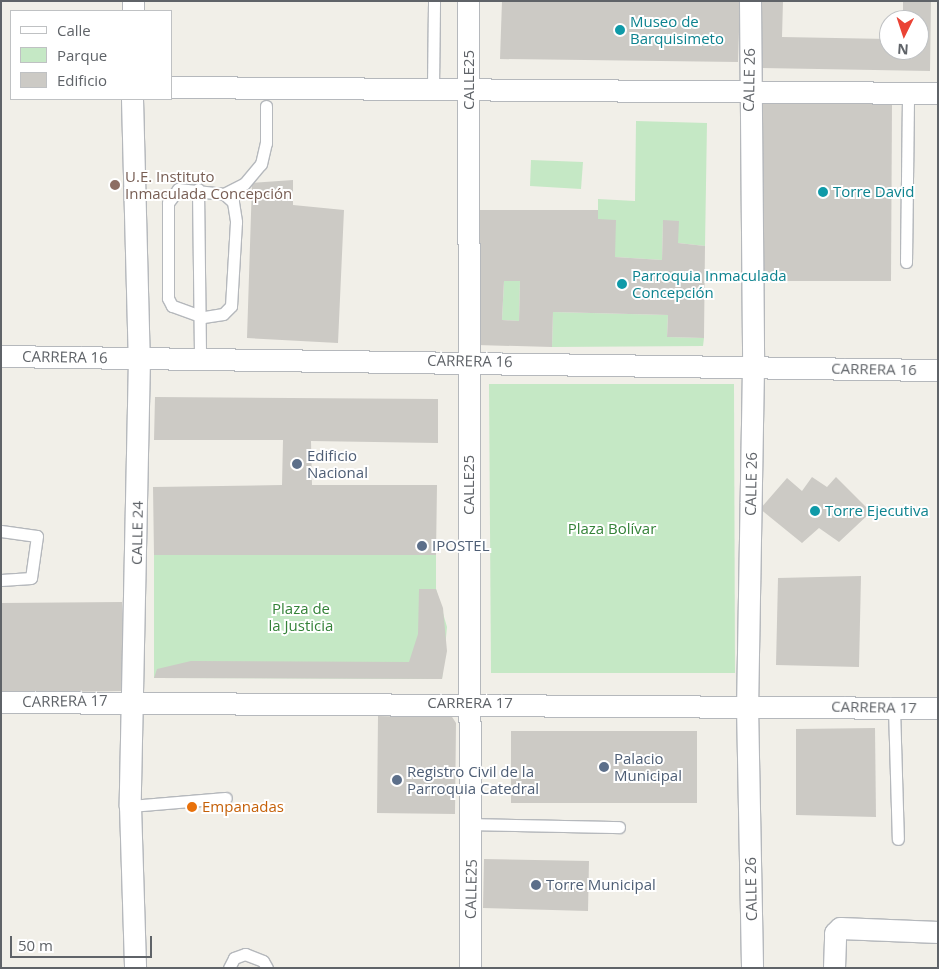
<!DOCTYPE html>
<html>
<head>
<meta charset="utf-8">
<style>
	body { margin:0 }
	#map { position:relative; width:939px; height:969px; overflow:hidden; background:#f1efe8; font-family:"Open Sans",sans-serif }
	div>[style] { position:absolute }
	.green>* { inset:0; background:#c5e8c5 }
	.building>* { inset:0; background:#cccac5 }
	.roads { filter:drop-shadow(1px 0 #b5b8bc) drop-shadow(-1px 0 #b5b8bc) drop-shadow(0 1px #b5b8bc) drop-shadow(0 -1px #b5b8bc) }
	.service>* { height:11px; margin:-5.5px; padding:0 5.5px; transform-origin:5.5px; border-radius:5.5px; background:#fff }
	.minor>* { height:21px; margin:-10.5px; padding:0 10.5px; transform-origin:10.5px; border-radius:10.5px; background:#fff }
	.dots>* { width:14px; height:14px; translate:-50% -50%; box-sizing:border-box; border:2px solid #fff; border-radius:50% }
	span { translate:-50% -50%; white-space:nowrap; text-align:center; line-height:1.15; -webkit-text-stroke:4px #fff; paint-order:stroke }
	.culture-label { font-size:15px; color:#0d838f }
	.left { translate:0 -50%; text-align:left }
	.street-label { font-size:15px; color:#5f6368 }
	.education-label { font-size:15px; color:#785e54 }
	.service-label { font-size:15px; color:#4e5e75 }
	.park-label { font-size:15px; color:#348238 }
	.food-label { font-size:15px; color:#c56008 }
	.frame { position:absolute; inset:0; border:2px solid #5f6368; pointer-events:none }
	.legend { position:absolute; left:10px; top:10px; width:162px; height:90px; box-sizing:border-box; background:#fff; border:1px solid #bfc1c3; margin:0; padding:6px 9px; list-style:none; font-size:15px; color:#5f6368 }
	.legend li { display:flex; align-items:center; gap:10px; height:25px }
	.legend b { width:25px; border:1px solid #bfc1c3 }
	.north { position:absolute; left:879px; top:10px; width:50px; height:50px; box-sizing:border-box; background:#fff; border:1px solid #bfc1c3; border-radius:50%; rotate:184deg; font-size:14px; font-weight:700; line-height:20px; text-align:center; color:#5f6368 }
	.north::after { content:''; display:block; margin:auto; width:18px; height:22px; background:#ea4335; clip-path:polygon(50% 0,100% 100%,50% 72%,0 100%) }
	.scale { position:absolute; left:10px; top:936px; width:142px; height:22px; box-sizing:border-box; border:2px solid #5f6368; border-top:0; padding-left:6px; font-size:15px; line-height:18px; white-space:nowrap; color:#5f6368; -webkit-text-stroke:4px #fff; paint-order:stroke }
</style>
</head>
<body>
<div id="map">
	<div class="green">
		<div style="clip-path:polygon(636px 121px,707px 123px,705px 246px,678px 243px,663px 221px,662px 260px,615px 257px,598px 219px,598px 199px,635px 201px)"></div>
		<div style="clip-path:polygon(531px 160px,583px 162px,581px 189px,530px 186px)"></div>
		<div style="clip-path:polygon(504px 281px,520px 281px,519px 321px,502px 320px)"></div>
		<div style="clip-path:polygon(553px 312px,668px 315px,667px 337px,704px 338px,703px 346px,552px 347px)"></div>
		<div style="clip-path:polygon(489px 384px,734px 384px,735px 673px,491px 673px)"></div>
		<div style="clip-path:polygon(154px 555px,436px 555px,436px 589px,447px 627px,442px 679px,154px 678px)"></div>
	</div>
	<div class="building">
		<div style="clip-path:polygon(502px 1px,740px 1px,738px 62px,500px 59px)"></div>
		<div style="clip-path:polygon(758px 1px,783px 1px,782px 37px,889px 39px,889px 50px,919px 50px,919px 20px,903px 20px,903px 1px,931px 1px,930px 71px,757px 68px)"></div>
		<div style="clip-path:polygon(753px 103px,892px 104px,891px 281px,757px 281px)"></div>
		<div style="clip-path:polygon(293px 180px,293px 205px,344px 210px,338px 343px,247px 338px,252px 183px)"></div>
		<div style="clip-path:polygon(evenodd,480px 210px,598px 210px,598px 219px,616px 220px,615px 257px,662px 260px,663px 220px,679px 221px,678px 243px,705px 246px,704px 338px,667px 337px,668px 315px,553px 312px,552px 347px,477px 345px,480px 210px,504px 281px,520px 281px,519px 321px,502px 320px,504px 281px)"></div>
		<div style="clip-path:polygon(155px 397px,438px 399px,438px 443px,311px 441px,312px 485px,437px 485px,436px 555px,154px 555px,153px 487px,282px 485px,283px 440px,154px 440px)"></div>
		<div style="clip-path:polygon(812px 477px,827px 487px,836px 477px,871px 512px,839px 542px,819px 528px,802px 543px,760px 509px,787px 478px,802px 491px)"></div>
		<div style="clip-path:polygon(861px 576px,859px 667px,776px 665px,778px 578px)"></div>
		<div style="clip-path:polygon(419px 589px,436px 589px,443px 608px,447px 651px,442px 679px,154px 678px,157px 669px,191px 661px,409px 662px,418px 634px)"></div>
		<div style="clip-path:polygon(122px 602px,122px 691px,1px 693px,1px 603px)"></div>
		<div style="clip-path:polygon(419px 706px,445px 706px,456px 723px,455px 814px,377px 813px,378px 716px,419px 717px)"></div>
		<div style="clip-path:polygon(875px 728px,876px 817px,796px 815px,796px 729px)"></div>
		<div style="clip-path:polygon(511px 731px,697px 731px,697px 803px,511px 803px)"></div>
		<div style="clip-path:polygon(484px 859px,589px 861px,588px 911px,483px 908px)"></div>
	</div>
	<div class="roads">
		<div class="service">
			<div style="left:433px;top:86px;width:85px;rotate:-89.3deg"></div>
			<div style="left:178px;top:189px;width:46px;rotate:6.2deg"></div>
			<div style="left:224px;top:194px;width:12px;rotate:42deg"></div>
			<div style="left:233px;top:202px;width:20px;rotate:81deg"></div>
			<div style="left:236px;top:222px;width:84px;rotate:93.4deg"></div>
			<div style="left:231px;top:306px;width:11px;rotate:135deg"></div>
			<div style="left:223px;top:314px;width:20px;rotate:171deg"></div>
			<div style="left:203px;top:317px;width:33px;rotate:-160deg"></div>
			<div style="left:172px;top:306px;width:9px;rotate:-117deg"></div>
			<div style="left:168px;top:298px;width:95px;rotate:-90deg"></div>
			<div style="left:168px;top:203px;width:17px;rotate:-54deg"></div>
			<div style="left:198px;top:189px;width:170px;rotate:89.3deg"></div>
			<div style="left:224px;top:194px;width:22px;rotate:-27deg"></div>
			<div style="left:244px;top:184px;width:26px;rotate:-50deg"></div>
			<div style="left:261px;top:164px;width:22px;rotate:-77deg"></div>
			<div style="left:266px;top:143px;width:37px;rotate:-90deg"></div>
			<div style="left:906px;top:262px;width:170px;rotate:-89.3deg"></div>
			<div style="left:1px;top:531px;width:36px;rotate:8deg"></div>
			<div style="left:37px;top:536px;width:42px;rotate:98.1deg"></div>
			<div style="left:31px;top:578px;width:30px;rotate:176deg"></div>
			<div style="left:894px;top:708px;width:131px;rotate:88.3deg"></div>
			<div style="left:130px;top:806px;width:96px;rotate:-4.8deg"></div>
			<div style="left:472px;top:824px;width:147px;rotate:1.2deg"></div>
			<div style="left:229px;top:968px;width:11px;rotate:-63deg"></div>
			<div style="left:234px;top:958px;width:12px;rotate:-20deg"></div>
			<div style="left:245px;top:954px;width:19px;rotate:21deg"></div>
			<div style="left:263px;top:961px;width:8px;rotate:60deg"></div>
		</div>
		<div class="minor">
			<div style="left:468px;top:1px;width:967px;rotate:89.88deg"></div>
			<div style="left:750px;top:1px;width:366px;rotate:89.5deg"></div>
			<div style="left:753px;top:367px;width:338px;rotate:91deg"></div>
			<div style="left:747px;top:705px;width:263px;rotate:88.9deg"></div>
			<div style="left:133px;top:11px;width:10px;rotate:-90deg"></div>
			<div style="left:171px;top:87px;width:767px;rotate:0.45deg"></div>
			<div style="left:132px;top:99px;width:259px;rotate:88.5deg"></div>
			<div style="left:139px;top:358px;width:448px;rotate:91.2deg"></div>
			<div style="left:130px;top:806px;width:162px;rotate:88.2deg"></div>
			<div style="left:1px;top:356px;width:937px;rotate:0.86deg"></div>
			<div style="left:1px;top:702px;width:937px;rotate:0.37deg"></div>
			<div style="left:834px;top:968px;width:35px;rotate:-88deg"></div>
			<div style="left:835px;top:933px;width:7px;rotate:-45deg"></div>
			<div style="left:840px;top:928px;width:98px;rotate:2.3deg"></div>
		</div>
	</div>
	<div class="dots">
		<div style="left:620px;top:30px;background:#0f9aa8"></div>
		<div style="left:115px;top:185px;background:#8d6e63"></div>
		<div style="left:823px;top:192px;background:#0f9aa8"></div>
		<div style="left:622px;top:284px;background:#0f9aa8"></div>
		<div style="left:297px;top:464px;background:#5c6f8a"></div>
		<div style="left:815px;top:511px;background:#0f9aa8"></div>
		<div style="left:422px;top:546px;background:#5c6f8a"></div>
		<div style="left:604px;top:767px;background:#5c6f8a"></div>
		<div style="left:397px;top:780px;background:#5c6f8a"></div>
		<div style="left:192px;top:807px;background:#e8710a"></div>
		<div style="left:536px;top:885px;background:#5c6f8a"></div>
	</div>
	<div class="culture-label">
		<span class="left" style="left:630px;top:30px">Museo de<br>Barquisimeto</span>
		<span class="left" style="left:833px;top:192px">Torre David</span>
		<span class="left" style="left:632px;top:284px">Parroquia Inmaculada<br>Concepción</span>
		<span class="left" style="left:825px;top:511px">Torre Ejecutiva</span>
	</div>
	<div class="street-label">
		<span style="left:469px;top:80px;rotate:-90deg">CALLE25</span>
		<span style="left:749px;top:80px;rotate:-89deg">CALLE 26</span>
		<span style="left:65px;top:357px;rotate:1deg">CARRERA 16</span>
		<span style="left:470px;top:361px;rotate:1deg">CARRERA 16</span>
		<span style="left:874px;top:369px;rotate:1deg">CARRERA 16</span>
		<span style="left:751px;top:484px;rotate:-89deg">CALLE 26</span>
		<span style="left:469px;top:485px;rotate:-90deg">CALLE25</span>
		<span style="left:137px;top:533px;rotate:-89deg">CALLE 24</span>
		<span style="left:65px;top:701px;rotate:-1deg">CARRERA 17</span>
		<span style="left:470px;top:703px">CARRERA 17</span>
		<span style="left:874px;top:707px;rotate:1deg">CARRERA 17</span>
		<span style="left:471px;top:889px;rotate:-89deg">CALLE25</span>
		<span style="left:751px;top:889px;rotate:-91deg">CALLE 26</span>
	</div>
	<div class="education-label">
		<span class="left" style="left:125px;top:185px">U.E. Instituto<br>Inmaculada Concepción</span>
	</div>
	<div class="service-label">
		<span class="left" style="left:307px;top:464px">Edificio<br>Nacional</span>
		<span class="left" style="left:432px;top:546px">IPOSTEL</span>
		<span class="left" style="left:614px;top:767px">Palacio<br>Municipal</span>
		<span class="left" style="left:407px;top:780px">Registro Civil de la<br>Parroquia Catedral</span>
		<span class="left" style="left:546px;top:885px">Torre Municipal</span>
	</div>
	<div class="park-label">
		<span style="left:612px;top:529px">Plaza Bolívar</span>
		<span style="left:301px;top:617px">Plaza de<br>la Justicia</span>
	</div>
	<div class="food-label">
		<span class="left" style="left:202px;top:807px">Empanadas</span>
	</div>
	<div class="frame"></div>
	<ul class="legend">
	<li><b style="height:6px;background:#fff"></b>Calle</li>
	<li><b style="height:14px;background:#c5e8c5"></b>Parque</li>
	<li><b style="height:14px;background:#cccac5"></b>Edificio</li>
	</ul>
	<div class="north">N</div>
	<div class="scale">50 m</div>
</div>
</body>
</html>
